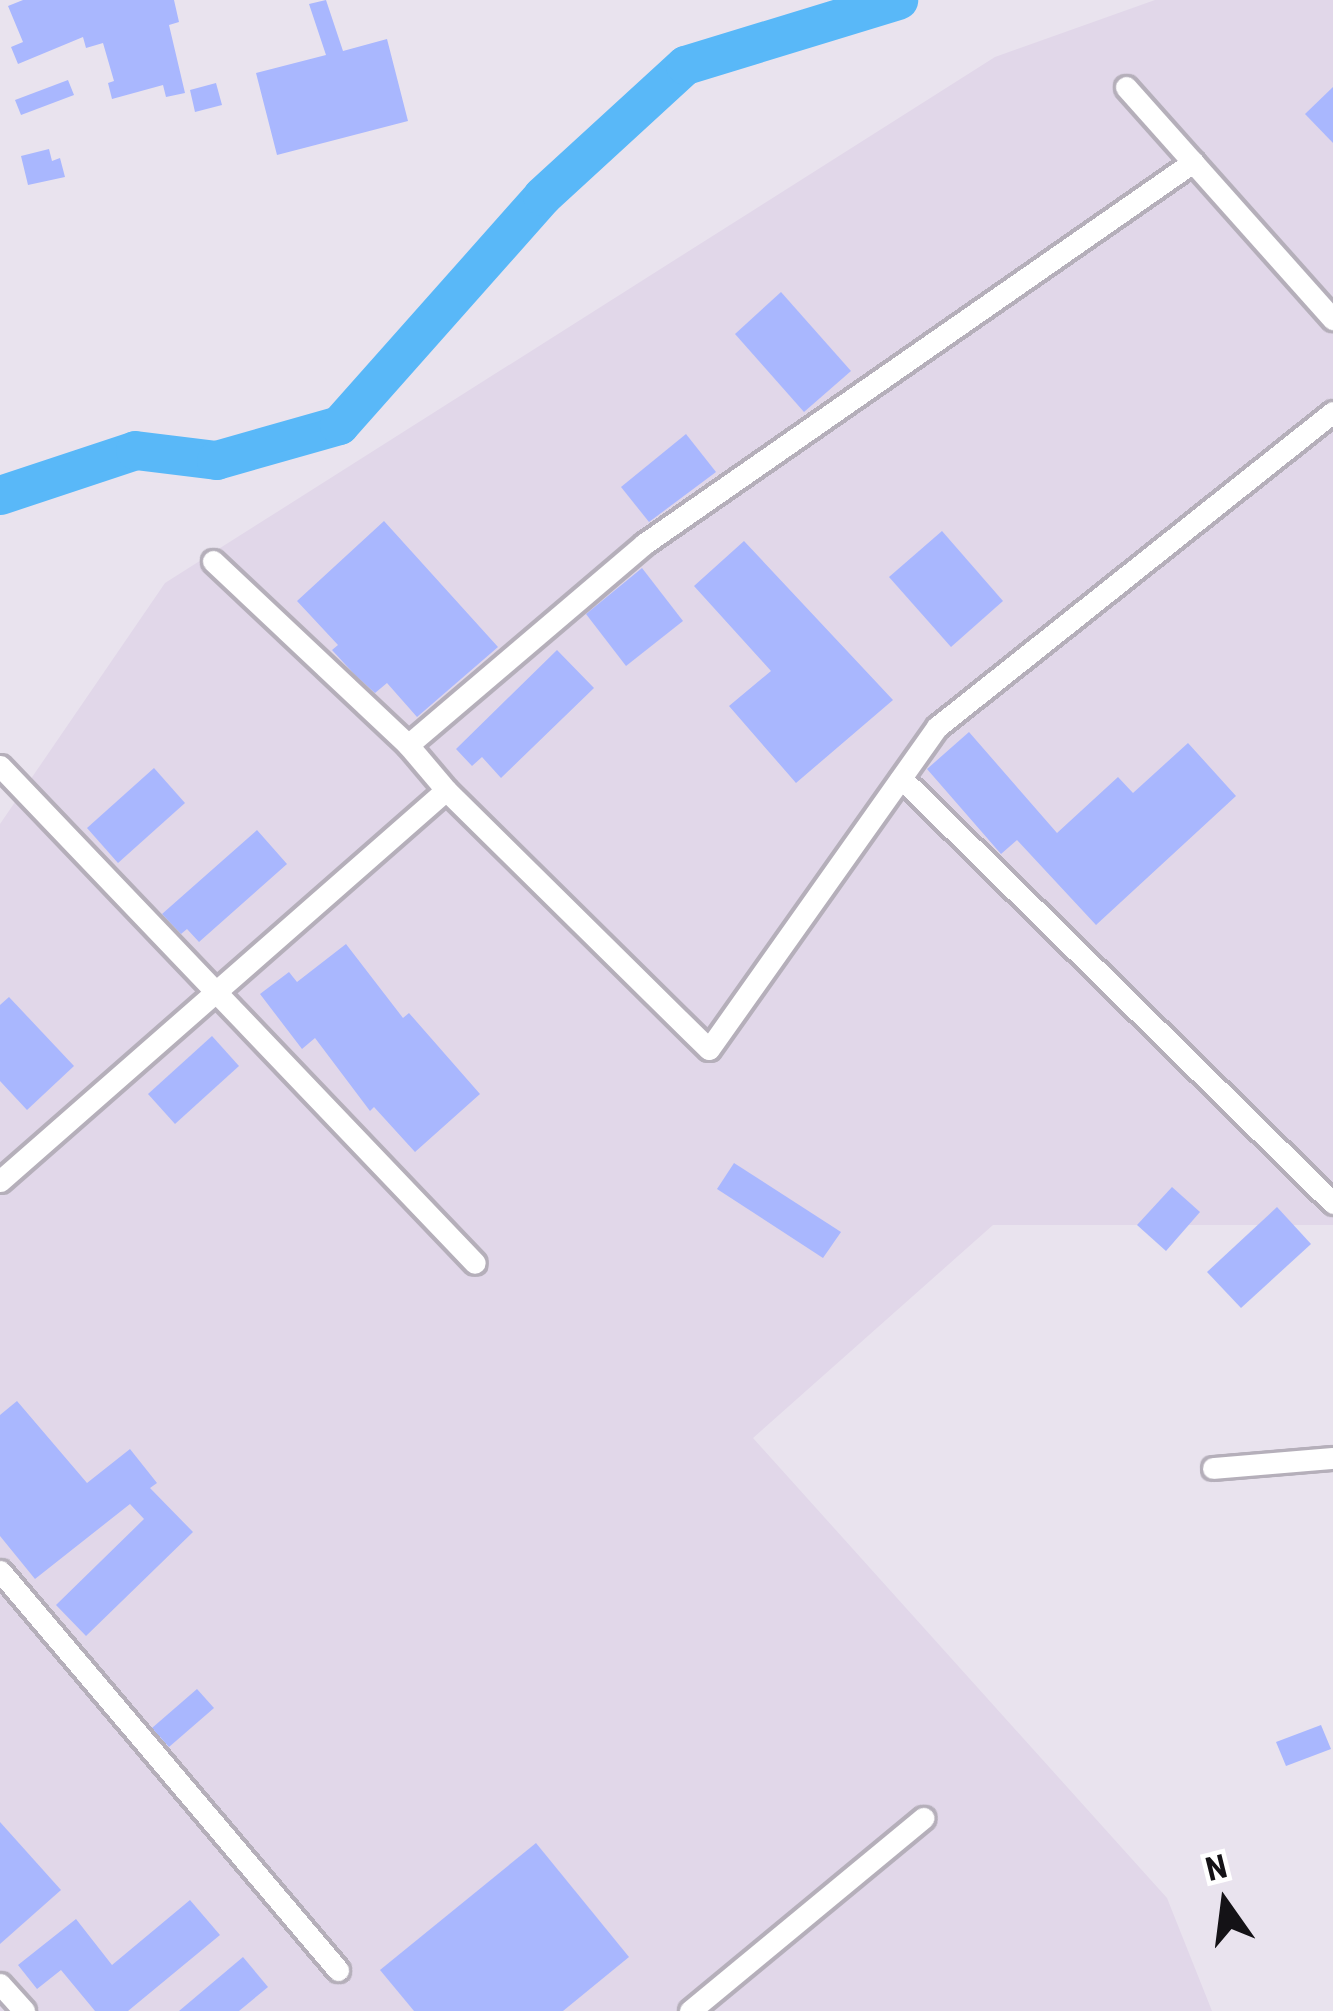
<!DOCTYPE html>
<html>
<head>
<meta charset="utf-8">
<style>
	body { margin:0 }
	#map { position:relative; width:1333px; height:2011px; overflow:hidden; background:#e9e3ee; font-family:"Roboto Condensed",sans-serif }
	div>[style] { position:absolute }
	.built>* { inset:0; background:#e1d7e9 }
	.river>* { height:39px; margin:-19.5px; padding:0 19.5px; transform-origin:19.5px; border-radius:19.5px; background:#59b8f8 }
	.building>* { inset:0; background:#a9b7fe }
	.roads { filter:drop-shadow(3px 0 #b5afba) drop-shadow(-3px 0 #b5afba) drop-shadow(0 3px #b5afba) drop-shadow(0 -3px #b5afba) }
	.street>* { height:21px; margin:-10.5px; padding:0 10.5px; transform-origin:10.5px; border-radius:10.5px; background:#fff }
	span { translate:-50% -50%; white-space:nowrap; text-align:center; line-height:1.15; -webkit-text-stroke:9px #fff; paint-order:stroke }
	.north { position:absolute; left:1165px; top:1843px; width:120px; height:120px; -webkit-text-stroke:9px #fff; paint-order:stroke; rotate:346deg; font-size:33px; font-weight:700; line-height:48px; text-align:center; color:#141216 }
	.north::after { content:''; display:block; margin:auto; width:42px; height:54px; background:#141216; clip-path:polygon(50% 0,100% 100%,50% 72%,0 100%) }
</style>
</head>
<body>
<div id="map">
	<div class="built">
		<div style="clip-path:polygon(1155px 0,1333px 0,1333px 1225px,993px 1225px,753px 1438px,1167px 1898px,1212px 2011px,0 2011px,0 824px,165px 583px,995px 57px)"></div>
	</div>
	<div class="river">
		<div style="left:0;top:495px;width:142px;rotate:-18.4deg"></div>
		<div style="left:135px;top:450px;width:82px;rotate:7deg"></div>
		<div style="left:216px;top:460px;width:128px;rotate:-15.9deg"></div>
		<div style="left:339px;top:425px;width:306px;rotate:-48.4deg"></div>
		<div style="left:542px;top:196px;width:194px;rotate:-42.5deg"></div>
		<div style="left:685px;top:65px;width:223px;rotate:-17deg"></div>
	</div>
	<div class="building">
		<div style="clip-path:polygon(23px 0,174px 0,179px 22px,169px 25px,185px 93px,166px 97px,163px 85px,112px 99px,108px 83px,114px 81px,103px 43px,86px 48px,83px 37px,18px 64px,11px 47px,23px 42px,8px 6px)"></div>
		<div style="clip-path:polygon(326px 0,343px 51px,387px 39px,408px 121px,277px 155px,256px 73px,326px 55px,309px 4px)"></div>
		<div style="clip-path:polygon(68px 80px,74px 95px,21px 115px,15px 100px)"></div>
		<div style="clip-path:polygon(216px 83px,222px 105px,195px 112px,190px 90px)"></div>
		<div style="clip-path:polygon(1333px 87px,1333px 143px,1305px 114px)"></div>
		<div style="clip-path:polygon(49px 149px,52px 161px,60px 158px,65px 177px,28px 185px,21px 156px)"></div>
		<div style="clip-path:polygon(781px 292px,851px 371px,804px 412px,735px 334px)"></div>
		<div style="clip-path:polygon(686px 434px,716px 472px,649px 522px,621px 487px)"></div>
		<div style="clip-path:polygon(384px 521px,498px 647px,417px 717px,387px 683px,375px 693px,355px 675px,332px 650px,338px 645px,297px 601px)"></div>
		<div style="clip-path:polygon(942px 531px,1003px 601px,951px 647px,889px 577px)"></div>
		<div style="clip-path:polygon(744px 541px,893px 700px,796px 783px,729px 706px,771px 671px,694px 586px)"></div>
		<div style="clip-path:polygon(642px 568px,683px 621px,626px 666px,586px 614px)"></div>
		<div style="clip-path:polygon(557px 650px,594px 688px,501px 778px,482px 757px,472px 766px,456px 749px)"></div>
		<div style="clip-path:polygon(969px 732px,1057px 833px,1118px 777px,1133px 793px,1188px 743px,1236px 796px,1096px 925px,1017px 840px,1001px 854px,927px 769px)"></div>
		<div style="clip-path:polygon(154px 768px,185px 803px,118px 863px,87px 828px)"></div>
		<div style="clip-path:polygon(257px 830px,287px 864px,199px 942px,187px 929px,181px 934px,162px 914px)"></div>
		<div style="clip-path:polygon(346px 944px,403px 1018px,409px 1013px,480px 1094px,415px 1152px,374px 1107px,370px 1111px,315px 1038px,302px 1049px,260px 994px,289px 972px,297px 982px)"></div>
		<div style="clip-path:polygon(9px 997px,74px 1066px,27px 1110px,0 1081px,0 1005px)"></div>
		<div style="clip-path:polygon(212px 1036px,239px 1066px,175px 1124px,148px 1094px)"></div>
		<div style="clip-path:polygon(734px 1163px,841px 1232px,823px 1258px,717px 1189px)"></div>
		<div style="clip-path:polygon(1172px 1187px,1200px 1212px,1166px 1251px,1137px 1225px)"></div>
		<div style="clip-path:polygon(1277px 1207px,1311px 1244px,1241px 1308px,1207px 1272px)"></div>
		<div style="clip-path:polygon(17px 1401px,87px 1483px,130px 1449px,157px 1483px,150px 1488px,193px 1532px,86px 1636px,56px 1605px,144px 1519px,130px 1504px,35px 1579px,0 1536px,0 1415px)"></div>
		<div style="clip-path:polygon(197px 1689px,214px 1708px,169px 1747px,152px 1728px)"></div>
		<div style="clip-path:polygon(1321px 1725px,1331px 1749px,1286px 1766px,1276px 1742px)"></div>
		<div style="clip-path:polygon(0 1822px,61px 1890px,0 1944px)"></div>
		<div style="clip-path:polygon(536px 1843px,629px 1957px,563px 2011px,414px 2011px,380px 1970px)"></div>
		<div style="clip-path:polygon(190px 1900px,220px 1935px,128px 2011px,95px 2011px,61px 1970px,37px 1989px,18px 1965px,76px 1919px,112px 1965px)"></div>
		<div style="clip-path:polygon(243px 1957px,268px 1987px,239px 2011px,179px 2011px)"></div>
	</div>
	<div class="roads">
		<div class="street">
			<div style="left:1126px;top:87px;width:311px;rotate:48.3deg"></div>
			<div style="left:213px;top:561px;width:268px;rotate:43.3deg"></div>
			<div style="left:408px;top:745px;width:59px;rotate:49.8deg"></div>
			<div style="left:446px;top:790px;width:369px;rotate:44.6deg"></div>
			<div style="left:709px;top:1049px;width:395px;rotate:-54.7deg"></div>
			<div style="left:937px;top:727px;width:506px;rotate:-38.5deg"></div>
			<div style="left:408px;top:745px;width:310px;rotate:-40.4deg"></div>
			<div style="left:644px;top:544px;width:669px;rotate:-34.83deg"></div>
			<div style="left:0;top:766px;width:687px;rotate:46.3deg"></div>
			<div style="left:901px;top:778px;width:606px;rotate:44.53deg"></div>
			<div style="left:0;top:1181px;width:593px;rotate:-41.24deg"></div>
			<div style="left:1213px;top:1468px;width:120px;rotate:-4.8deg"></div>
			<div style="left:0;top:1571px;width:523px;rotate:49.73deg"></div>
			<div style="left:0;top:1984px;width:36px;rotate:48deg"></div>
			<div style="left:690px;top:2011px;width:303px;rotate:-39.6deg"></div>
		</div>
	</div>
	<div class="north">N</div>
</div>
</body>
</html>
